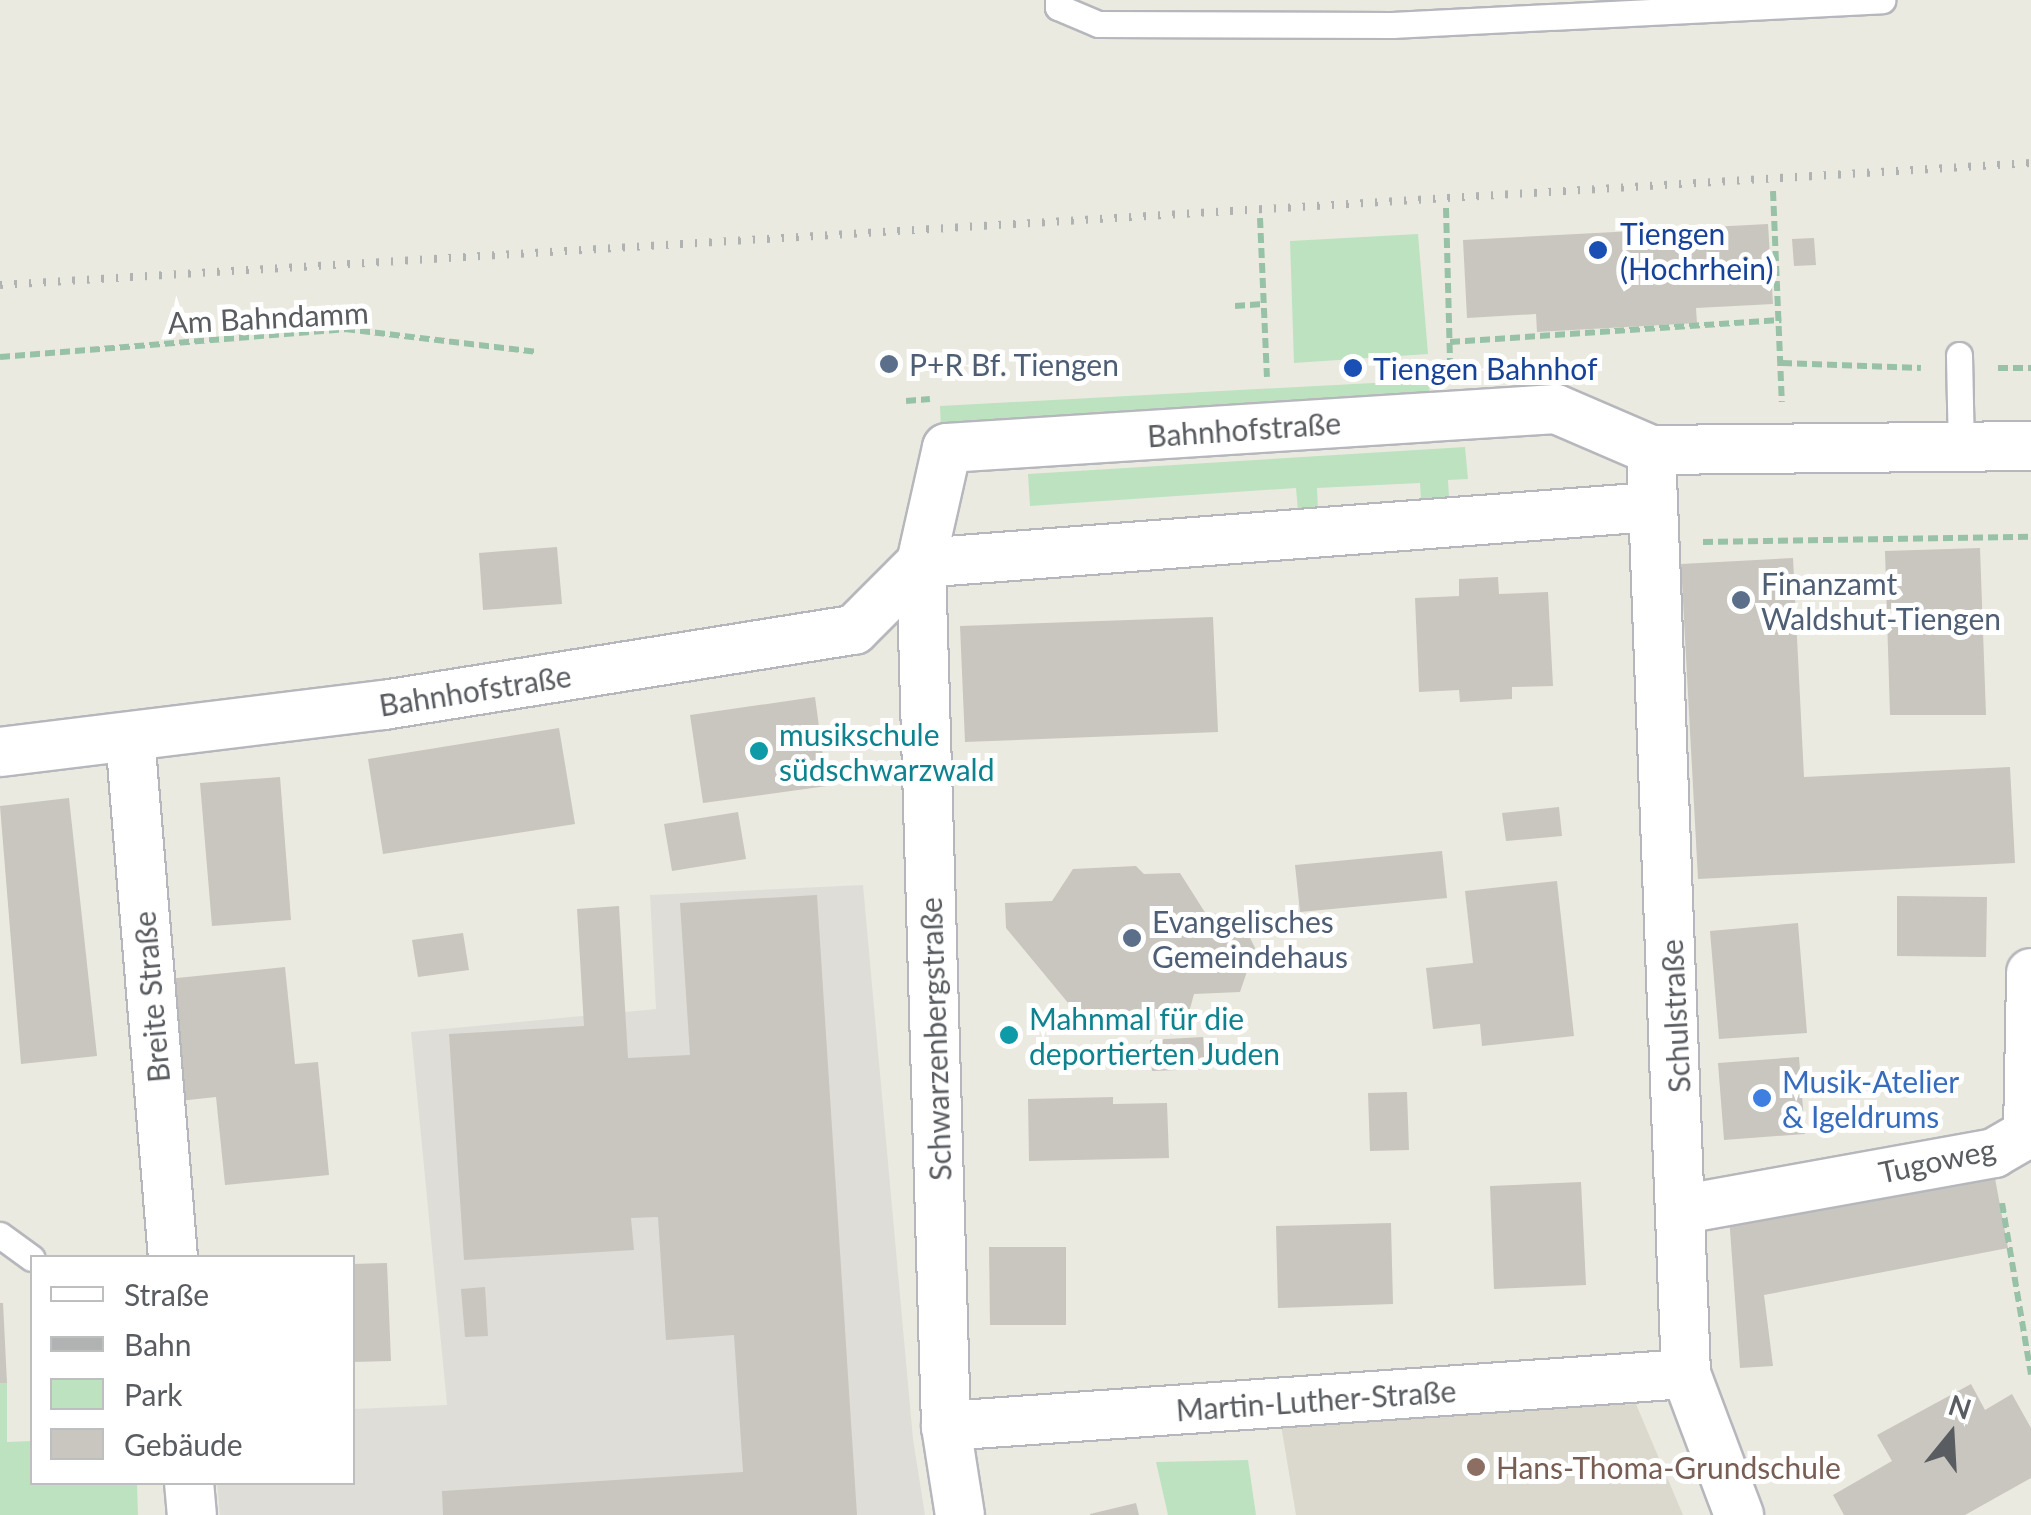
<!DOCTYPE html>
<html>
<head>
<meta charset="utf-8">
<style>
	body { margin:0 }
	#map { position:relative; width:2031px; height:1515px; overflow:hidden; background:#ebeae0; font-family:Lato,sans-serif }
	div>[style] { position:absolute }
	.industrial>* { inset:0; background:#dfddd8 }
	.education>* { inset:0; background:#dbd9ce }
	.green>* { inset:0; background:#bde2c0 }
	.building>* { inset:0; background:#c8c6bf }
	.path>* { height:6px; margin-top:-3px; transform-origin:0; background:repeating-linear-gradient(90deg,#97c2a7 0 10px,transparent 0 15px) }
	.roads { filter:drop-shadow(2px 0 #b6b7bc) drop-shadow(-2px 0 #b6b7bc) drop-shadow(0 2px #b6b7bc) drop-shadow(0 -2px #b6b7bc) }
	.service>* { height:25px; margin:-12.5px; padding:0 12.5px; transform-origin:12.5px; border-radius:12.5px; background:#fff }
	.minor>* { height:48px; margin:-24px; padding:0 24px; transform-origin:24px; border-radius:24px; background:#fff }
	.rail>* { height:8px; margin-top:-4px; transform-origin:0; background:repeating-linear-gradient(90deg,#b1b2b2 0 2.5px,transparent 0 14.5px) }
	.dots>* { width:28px; height:28px; translate:-50% -50%; box-sizing:border-box; border:5px solid #fff; border-radius:50% }
	span { translate:-50% -50%; white-space:nowrap; text-align:center; line-height:1.15; -webkit-text-stroke:10px #fff; paint-order:stroke }
	.transit-label { font-size:30px; color:#164399 }
	.left { translate:0 -50%; text-align:left }
	.street-label { font-size:30px; color:#595c60 }
	.service-label { font-size:30px; color:#4e5e75 }
	.culture-label { font-size:30px; color:#0d838f }
	.shop-label { font-size:30px; color:#366cbe }
	.education-label { font-size:30px; color:#785e54 }
	.legend { position:absolute; left:30px; top:1255px; width:325px; height:230px; box-sizing:border-box; background:#fff; border:2px solid #bdbebf; margin:0; padding:12px 18px; list-style:none; font-size:30px; color:#595c60 }
	.legend li { display:flex; align-items:center; gap:20px; height:50px }
	.legend b { width:50px; border:2px solid #bdbebf }
	.north { position:absolute; left:1901px; top:1385px; width:100px; height:100px; -webkit-text-stroke:8px #fff; paint-order:stroke; rotate:18deg; font-size:28px; font-weight:700; line-height:40px; text-align:center; color:#595c60 }
	.north::after { content:''; display:block; margin:auto; width:35px; height:45px; background:#595c60; clip-path:polygon(50% 0,100% 100%,50% 72%,0 100%) }
</style>
</head>
<body>
<div id="map">
	<div class="industrial">
		<div style="clip-path:polygon(863px 885px,913px 1439px,925px 1515px,220px 1515px,217px 1483px,352px 1482px,353px 1409px,447px 1405px,411px 1032px,656px 1009px,650px 895px)"></div>
	</div>
	<div class="education">
		<div style="clip-path:polygon(1636px 1404px,1683px 1515px,1296px 1515px,1280px 1419px)"></div>
	</div>
	<div class="green">
		<div style="clip-path:polygon(1418px 234px,1428px 354px,1294px 363px,1290px 241px)"></div>
		<div style="clip-path:polygon(1429px 380px,1430px 402px,941px 429px,940px 406px)"></div>
		<div style="clip-path:polygon(1465px 447px,1468px 479px,1448px 480px,1449px 497px,1421px 499px,1420px 483px,1317px 488px,1318px 510px,1298px 511px,1296px 488px,1030px 506px,1028px 474px)"></div>
		<div style="clip-path:polygon(0 1383px,7px 1383px,7px 1442px,32px 1441px,32px 1482px,137px 1483px,138px 1515px,0 1515px)"></div>
		<div style="clip-path:polygon(1248px 1460px,1256px 1515px,1168px 1515px,1156px 1462px)"></div>
	</div>
	<div class="building">
		<div style="clip-path:polygon(1768px 224px,1773px 304px,1696px 308px,1697px 323px,1537px 332px,1536px 314px,1467px 318px,1463px 240px)"></div>
		<div style="clip-path:polygon(1814px 238px,1816px 265px,1794px 266px,1792px 239px)"></div>
		<div style="clip-path:polygon(557px 547px,562px 604px,483px 610px,479px 553px)"></div>
		<div style="clip-path:polygon(1980px 548px,1986px 715px,1890px 715px,1885px 551px)"></div>
		<div style="clip-path:polygon(1793px 558px,1804px 777px,2010px 767px,2015px 863px,1698px 879px,1681px 564px)"></div>
		<div style="clip-path:polygon(1498px 577px,1499px 594px,1548px 592px,1553px 686px,1512px 687px,1512px 699px,1460px 702px,1459px 690px,1419px 692px,1415px 598px,1459px 596px,1459px 579px)"></div>
		<div style="clip-path:polygon(1213px 617px,1218px 732px,965px 742px,960px 626px)"></div>
		<div style="clip-path:polygon(815px 697px,827px 786px,703px 803px,690px 715px)"></div>
		<div style="clip-path:polygon(559px 728px,575px 824px,383px 854px,368px 759px)"></div>
		<div style="clip-path:polygon(280px 777px,291px 920px,212px 926px,200px 783px)"></div>
		<div style="clip-path:polygon(69px 798px,97px 1056px,21px 1064px,0 806px)"></div>
		<div style="clip-path:polygon(1559px 807px,1562px 836px,1506px 841px,1502px 813px)"></div>
		<div style="clip-path:polygon(738px 812px,746px 859px,672px 871px,664px 824px)"></div>
		<div style="clip-path:polygon(1442px 851px,1447px 898px,1300px 912px,1295px 865px)"></div>
		<div style="clip-path:polygon(1136px 866px,1144px 874px,1180px 873px,1206px 914px,1238px 913px,1255px 948px,1240px 992px,1194px 994px,1188px 1016px,1083px 1021px,1006px 928px,1005px 903px,1052px 901px,1073px 869px)"></div>
		<div style="clip-path:polygon(1557px 881px,1574px 1036px,1482px 1046px,1480px 1024px,1433px 1029px,1426px 968px,1473px 963px,1465px 891px)"></div>
		<div style="clip-path:polygon(817px 895px,857px 1515px,443px 1515px,442px 1491px,743px 1472px,734px 1335px,666px 1340px,658px 1217px,631px 1218px,634px 1250px,464px 1260px,449px 1034px,584px 1026px,577px 909px,619px 906px,628px 1058px,690px 1055px,680px 903px)"></div>
		<div style="clip-path:polygon(1897px 896px,1987px 897px,1986px 957px,1897px 956px)"></div>
		<div style="clip-path:polygon(1798px 923px,1807px 1033px,1719px 1039px,1710px 931px)"></div>
		<div style="clip-path:polygon(463px 933px,469px 970px,418px 977px,412px 940px)"></div>
		<div style="clip-path:polygon(285px 967px,295px 1064px,318px 1062px,329px 1175px,225px 1185px,216px 1097px,179px 1101px,167px 979px)"></div>
		<div style="clip-path:polygon(1203px 1037px,1205px 1069px,1152px 1071px,1150px 1040px)"></div>
		<div style="clip-path:polygon(1799px 1057px,1805px 1134px,1724px 1140px,1718px 1063px)"></div>
		<div style="clip-path:polygon(1407px 1092px,1409px 1150px,1370px 1151px,1368px 1093px)"></div>
		<div style="clip-path:polygon(1113px 1097px,1113px 1104px,1167px 1103px,1169px 1158px,1029px 1161px,1028px 1099px)"></div>
		<div style="clip-path:polygon(1994px 1173px,2008px 1248px,1764px 1295px,1773px 1366px,1740px 1368px,1729px 1216px)"></div>
		<div style="clip-path:polygon(1581px 1182px,1586px 1285px,1494px 1289px,1490px 1186px)"></div>
		<div style="clip-path:polygon(1391px 1223px,1393px 1304px,1278px 1308px,1276px 1226px)"></div>
		<div style="clip-path:polygon(989px 1247px,1066px 1247px,1066px 1325px,990px 1325px)"></div>
		<div style="clip-path:polygon(387px 1263px,391px 1361px,352px 1362px,352px 1264px)"></div>
		<div style="clip-path:polygon(485px 1287px,488px 1336px,465px 1337px,461px 1289px)"></div>
		<div style="clip-path:polygon(0 1303px,3px 1303px,7px 1383px,0 1383px)"></div>
		<div style="clip-path:polygon(1971px 1384px,1985px 1410px,2012px 1394px,2031px 1428px,2031px 1478px,1965px 1515px,1844px 1515px,1833px 1495px,1892px 1461px,1877px 1435px)"></div>
		<div style="clip-path:polygon(1136px 1503px,1139px 1515px,1090px 1515px,1090px 1514px)"></div>
	</div>
	<div class="path">
		<div style="left:1773px;top:191px;width:211px;rotate:87.6deg"></div>
		<div style="left:1446px;top:208px;width:157px;rotate:88.5deg"></div>
		<div style="left:1260px;top:218px;width:159px;rotate:87.5deg"></div>
		<div style="left:1235px;top:306px;width:28px;rotate:-4deg"></div>
		<div style="left:1450px;top:342px;width:332px;rotate:-3.8deg"></div>
		<div style="left:0;top:357px;width:346px;rotate:-4.6deg"></div>
		<div style="left:345px;top:329px;width:194px;rotate:6.8deg"></div>
		<div style="left:1782px;top:363px;width:139px;rotate:2.1deg"></div>
		<div style="left:1998px;top:368px;width:33px"></div>
		<div style="left:906px;top:401px;width:24px;rotate:-5deg"></div>
		<div style="left:1703px;top:542px;width:328px;rotate:-0.9deg"></div>
		<div style="left:2002px;top:1203px;width:174px;rotate:80.4deg"></div>
	</div>
	<div class="roads">
		<div class="service">
			<div style="left:1058px;top:0;width:7px;rotate:90deg"></div>
			<div style="left:1058px;top:7px;width:43px;rotate:23deg"></div>
			<div style="left:1098px;top:24px;width:294px;rotate:0.2deg"></div>
			<div style="left:1392px;top:25px;width:491px;rotate:-2.9deg"></div>
			<div style="left:1959px;top:355px;width:92px;rotate:88.8deg"></div>
			<div style="left:0;top:1235px;width:39px;rotate:36deg"></div>
		</div>
		<div class="minor">
			<div style="left:1651px;top:450px;width:925px;rotate:87.83deg"></div>
			<div style="left:1686px;top:1374px;width:151px;rotate:69.4deg"></div>
			<div style="left:921px;top:563px;width:863px;rotate:88.34deg"></div>
			<div style="left:946px;top:1426px;width:90px;rotate:81.1deg"></div>
			<div style="left:921px;top:563px;width:731px;rotate:-4.39deg"></div>
			<div style="left:130px;top:737px;width:523px;rotate:85.28deg"></div>
			<div style="left:0;top:752px;width:387px;rotate:-7deg"></div>
			<div style="left:384px;top:705px;width:476px;rotate:-9.1deg"></div>
			<div style="left:854px;top:630px;width:95px;rotate:-45deg"></div>
			<div style="left:921px;top:563px;width:118px;rotate:-77.3deg"></div>
			<div style="left:947px;top:448px;width:610px;rotate:-3.66deg"></div>
			<div style="left:1556px;top:409px;width:103px;rotate:23.3deg"></div>
			<div style="left:1651px;top:450px;width:380px;rotate:-0.6deg"></div>
			<div style="left:1684px;top:1209px;width:315px;rotate:-10.2deg"></div>
			<div style="left:1994px;top:1153px;width:39px;rotate:-30deg"></div>
			<div style="left:2028px;top:1133px;width:160px;rotate:-88.9deg"></div>
			<div style="left:946px;top:1426px;width:742px;rotate:-4.02deg"></div>
			<div style="left:189px;top:1482px;width:33px;rotate:85deg"></div>
		</div>
	</div>
	<div class="rail">
		<div style="left:0;top:285px;width:2035px;rotate:-3.44deg"></div>
	</div>
	<div class="dots">
		<div style="left:1598px;top:250px;background:#1a4fb4"></div>
		<div style="left:889px;top:364px;background:#5c6f8a"></div>
		<div style="left:1353px;top:368px;background:#1a4fb4"></div>
		<div style="left:1741px;top:600px;background:#5c6f8a"></div>
		<div style="left:759px;top:751px;background:#0f9aa8"></div>
		<div style="left:1132px;top:938px;background:#5c6f8a"></div>
		<div style="left:1009px;top:1035px;background:#0f9aa8"></div>
		<div style="left:1762px;top:1098px;background:#3f7fe0"></div>
		<div style="left:1476px;top:1467px;background:#8d6e63"></div>
	</div>
	<div class="transit-label">
		<span class="left" style="left:1620px;top:250px">Tiengen<br>(Hochrhein)</span>
		<span class="left" style="left:1373px;top:368px">Tiengen Bahnhof</span>
	</div>
	<div class="street-label">
		<span style="left:268px;top:317px;rotate:-3deg">Am Bahndamm</span>
		<span style="left:1244px;top:429px;rotate:-4deg">Bahnhofstraße</span>
		<span style="left:475px;top:690px;rotate:-9deg">Bahnhofstraße</span>
		<span style="left:151px;top:997px;rotate:-95deg">Breite Straße</span>
		<span style="left:1675px;top:1016px;rotate:-93deg">Schulstraße</span>
		<span style="left:935px;top:1039px;rotate:-92deg">Schwarzenbergstraße</span>
		<span style="left:1937px;top:1160px;rotate:-12deg">Tugoweg</span>
		<span style="left:1316px;top:1400px;rotate:-4deg">Martin-Luther-Straße</span>
	</div>
	<div class="service-label">
		<span class="left" style="left:909px;top:364px">P+R Bf. Tiengen</span>
		<span class="left" style="left:1761px;top:600px">Finanzamt<br>Waldshut-Tiengen</span>
		<span class="left" style="left:1152px;top:938px">Evangelisches<br>Gemeindehaus</span>
	</div>
	<div class="culture-label">
		<span class="left" style="left:779px;top:751px">musikschule<br>südschwarzwald</span>
		<span class="left" style="left:1029px;top:1035px">Mahnmal für die<br>deportierten Juden</span>
	</div>
	<div class="shop-label">
		<span class="left" style="left:1782px;top:1098px">Musik-Atelier<br>&amp; Igeldrums</span>
	</div>
	<div class="education-label">
		<span class="left" style="left:1496px;top:1467px">Hans-Thoma-Grundschule</span>
	</div>
	<ul class="legend">
	<li><b style="height:12px;background:#fff"></b>Straße</li>
	<li><b style="height:12px;background:#b1b2b2"></b>Bahn</li>
	<li><b style="height:28px;background:#bde2c0"></b>Park</li>
	<li><b style="height:28px;background:#c8c6bf"></b>Gebäude</li>
	</ul>
	<div class="north">N</div>
</div>
</body>
</html>
